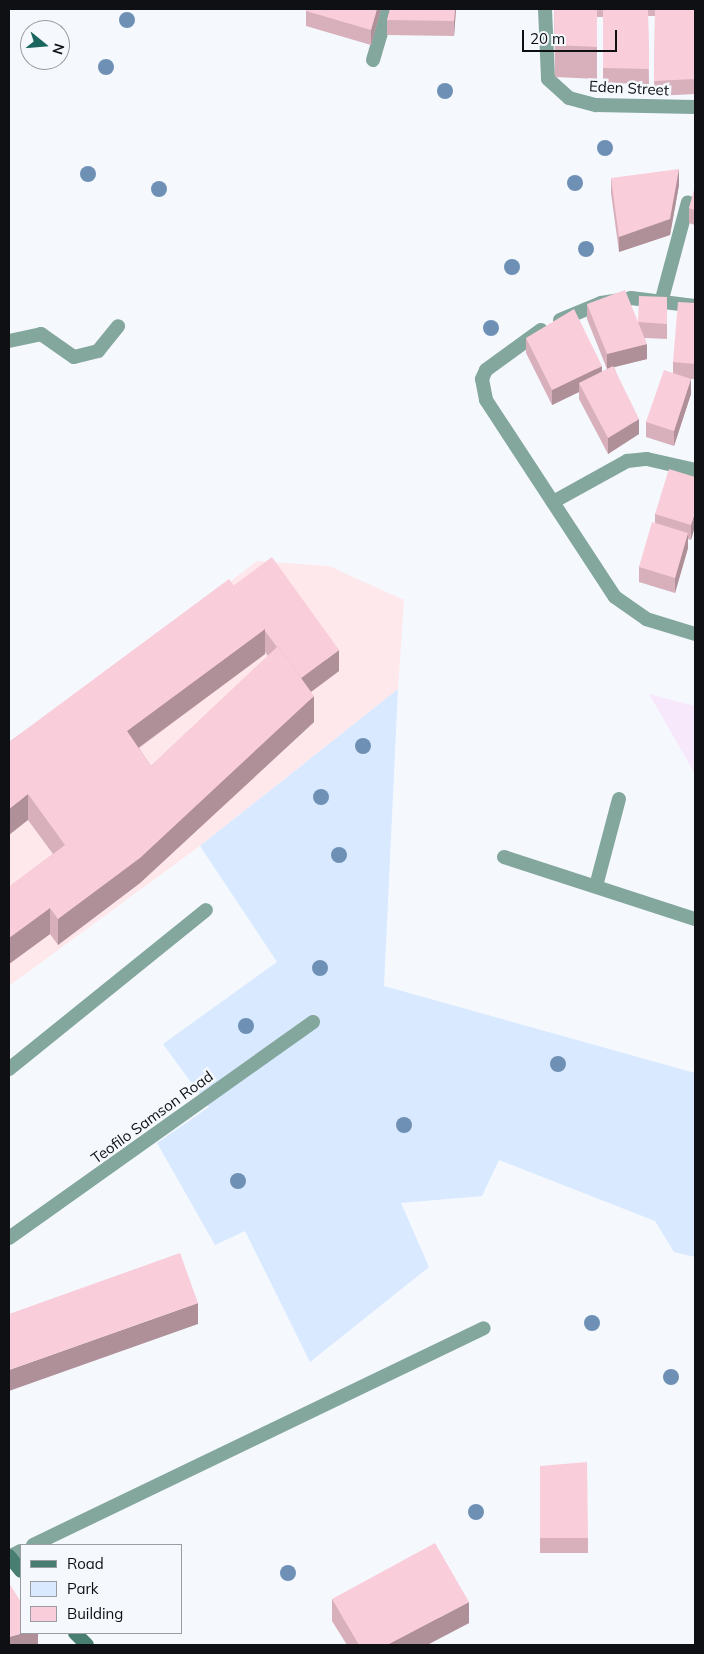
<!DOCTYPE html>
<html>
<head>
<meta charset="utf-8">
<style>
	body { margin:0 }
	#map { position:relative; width:704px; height:1654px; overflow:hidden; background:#f5f9fe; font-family:Mulish,sans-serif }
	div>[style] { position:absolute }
	.industrial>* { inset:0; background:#f8e8fb }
	.education>* { inset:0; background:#fee8eb }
	.green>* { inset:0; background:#d9e9ff }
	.service>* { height:14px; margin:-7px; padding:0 7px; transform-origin:7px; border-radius:7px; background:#83a69d }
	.minor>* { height:14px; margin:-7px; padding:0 7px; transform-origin:7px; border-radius:7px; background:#83a69d }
	.secondary>* { height:14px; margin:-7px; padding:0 7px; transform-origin:7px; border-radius:7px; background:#487d71 }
	.trees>* { width:16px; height:16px; margin:-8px; border-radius:50%; background:#6f90b5 }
	.wall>* { inset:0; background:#d7b0bb }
	.shaded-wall>* { inset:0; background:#af9099 }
	.building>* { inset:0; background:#facdda }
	span { translate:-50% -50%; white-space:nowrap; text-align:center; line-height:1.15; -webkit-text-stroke:5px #f5f9fe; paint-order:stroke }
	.street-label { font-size:15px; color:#0e1013 }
	.frame { position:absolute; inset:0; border:10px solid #0e1013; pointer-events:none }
	.legend { position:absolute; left:20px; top:1544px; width:162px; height:90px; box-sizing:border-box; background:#f5f9fe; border:1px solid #999ca0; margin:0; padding:6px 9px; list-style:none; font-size:15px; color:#0e1013 }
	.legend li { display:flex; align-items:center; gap:10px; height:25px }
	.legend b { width:25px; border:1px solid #999ca0 }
	.north { position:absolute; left:20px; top:20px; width:50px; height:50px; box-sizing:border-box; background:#f5f9fe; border:1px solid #999ca0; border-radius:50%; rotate:107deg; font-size:14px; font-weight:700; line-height:20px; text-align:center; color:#0e1013 }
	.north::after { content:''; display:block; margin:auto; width:18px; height:22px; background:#1a655d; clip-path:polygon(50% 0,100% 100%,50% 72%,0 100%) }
	.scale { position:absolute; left:522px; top:30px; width:95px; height:22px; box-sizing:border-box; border:2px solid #0e1013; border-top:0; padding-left:6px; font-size:15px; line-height:18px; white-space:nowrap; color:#0e1013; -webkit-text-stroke:4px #f5f9fe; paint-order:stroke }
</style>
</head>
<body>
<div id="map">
	<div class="industrial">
		<div style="clip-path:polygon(649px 694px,695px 706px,695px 774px)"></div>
	</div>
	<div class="education">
		<div style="clip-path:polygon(257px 561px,329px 566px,404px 600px,398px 689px,200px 846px,9px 986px,9px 750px)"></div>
	</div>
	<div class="green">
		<div style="clip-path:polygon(398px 689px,384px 986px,695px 1073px,695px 1257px,674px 1252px,655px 1221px,499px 1160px,482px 1196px,401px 1203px,429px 1267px,310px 1362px,245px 1231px,215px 1245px,157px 1143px,209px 1107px,163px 1044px,277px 962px,200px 846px)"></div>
	</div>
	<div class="service">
		<div style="left:662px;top:299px;width:100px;rotate:-75deg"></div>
		<div style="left:504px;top:857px;width:201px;rotate:18deg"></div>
		<div style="left:596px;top:886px;width:90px;rotate:-75.2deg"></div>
		<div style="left:33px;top:1545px;width:500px;rotate:-25.69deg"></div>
		<div style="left:9px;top:1557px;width:13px;rotate:-27deg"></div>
	</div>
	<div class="minor">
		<div style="left:545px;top:9px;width:70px;rotate:87.5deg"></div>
		<div style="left:548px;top:79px;width:28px;rotate:42deg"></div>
		<div style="left:569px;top:98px;width:28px;rotate:15deg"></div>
		<div style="left:596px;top:105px;width:99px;rotate:1.2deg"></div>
		<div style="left:373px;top:60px;width:53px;rotate:-73.6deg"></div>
		<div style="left:560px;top:320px;width:44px;rotate:-22.5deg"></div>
		<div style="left:601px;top:303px;width:30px;rotate:-9deg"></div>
		<div style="left:631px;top:298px;width:64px;rotate:7.1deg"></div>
		<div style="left:541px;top:330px;width:68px;rotate:144deg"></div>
		<div style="left:486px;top:370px;width:10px;rotate:114deg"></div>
		<div style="left:482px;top:379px;width:21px;rotate:79deg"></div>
		<div style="left:486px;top:400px;width:235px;rotate:56.8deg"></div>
		<div style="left:615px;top:597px;width:38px;rotate:35deg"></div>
		<div style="left:646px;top:619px;width:51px;rotate:17deg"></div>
		<div style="left:9px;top:341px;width:33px;rotate:-12deg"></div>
		<div style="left:41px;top:334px;width:40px;rotate:34.9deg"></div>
		<div style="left:74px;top:357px;width:25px;rotate:-14deg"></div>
		<div style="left:98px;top:351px;width:32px;rotate:-51deg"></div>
		<div style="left:553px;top:502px;width:85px;rotate:-29deg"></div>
		<div style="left:627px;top:461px;width:20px;rotate:-6deg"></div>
		<div style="left:647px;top:459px;width:49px;rotate:12.9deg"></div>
		<div style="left:9px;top:1069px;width:253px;rotate:-38.9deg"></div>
		<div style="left:9px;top:1238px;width:373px;rotate:-35.4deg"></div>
	</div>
	<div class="secondary">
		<div style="left:9px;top:1556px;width:19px;rotate:51deg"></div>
		<div style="left:75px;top:1633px;width:17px;rotate:45deg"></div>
	</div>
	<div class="trees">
		<div style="left:127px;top:20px"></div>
		<div style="left:106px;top:67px"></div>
		<div style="left:445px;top:91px"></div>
		<div style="left:605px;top:148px"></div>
		<div style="left:88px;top:174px"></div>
		<div style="left:575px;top:183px"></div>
		<div style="left:159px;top:189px"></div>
		<div style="left:586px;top:249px"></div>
		<div style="left:512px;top:267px"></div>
		<div style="left:491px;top:328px"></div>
		<div style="left:363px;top:746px"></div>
		<div style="left:321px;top:797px"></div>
		<div style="left:339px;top:855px"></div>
		<div style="left:320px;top:968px"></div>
		<div style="left:246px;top:1026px"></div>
		<div style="left:558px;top:1064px"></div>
		<div style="left:404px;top:1125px"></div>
		<div style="left:238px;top:1181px"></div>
		<div style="left:592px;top:1323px"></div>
		<div style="left:671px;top:1377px"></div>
		<div style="left:476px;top:1512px"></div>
		<div style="left:288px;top:1573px"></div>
	</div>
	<div class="wall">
		<div style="clip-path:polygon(381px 9px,371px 45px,306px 26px,306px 11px)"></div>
		<div style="clip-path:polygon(390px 9px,456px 9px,454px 36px,387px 35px,387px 20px)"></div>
		<div style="clip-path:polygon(554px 9px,695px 9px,695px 94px,654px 96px,655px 16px,648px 16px,649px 84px,603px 83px,603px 17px,597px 17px,597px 79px,555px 77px)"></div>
		<div style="clip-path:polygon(611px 178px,679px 185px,670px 235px,619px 252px,611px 193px)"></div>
		<div style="clip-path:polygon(695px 187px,695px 225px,689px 223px,689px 208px)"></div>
		<div style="clip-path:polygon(667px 297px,667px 339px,645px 338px,647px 359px,614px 367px,639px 434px,608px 454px,579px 399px,579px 392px,552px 405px,526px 353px,526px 338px,602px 372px,607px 369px,587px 319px,587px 304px,638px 322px)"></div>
		<div style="clip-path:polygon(695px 303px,695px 379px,691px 379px,691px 394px,674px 446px,646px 437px,646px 422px,673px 373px,673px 362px)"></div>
		<div style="clip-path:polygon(695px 477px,691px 540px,688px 539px,688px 548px,675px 593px,639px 582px,639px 567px,655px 523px,655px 514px)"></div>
		<div style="clip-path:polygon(evenodd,233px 586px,339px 671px,311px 692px,314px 722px,140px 883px,58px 945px,50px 934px,9px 964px,9px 887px,53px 854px,28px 820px,9px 742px,233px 586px,265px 652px,268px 656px,151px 766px,139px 748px,265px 654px,265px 652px)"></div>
		<div style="clip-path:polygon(540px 1466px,588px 1538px,588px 1553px,540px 1553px)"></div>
		<div style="clip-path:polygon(332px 1599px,469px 1623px,427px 1645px,347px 1645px,332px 1621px)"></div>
	</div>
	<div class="shaded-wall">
		<div style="clip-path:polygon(377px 9px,381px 9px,371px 45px,371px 30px)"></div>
		<div style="clip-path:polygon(455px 9px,456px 9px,454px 36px,454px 21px)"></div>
		<div style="clip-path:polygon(679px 169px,679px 185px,670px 235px,619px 252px,619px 237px)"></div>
		<div style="clip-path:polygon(647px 344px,647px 359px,607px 369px,607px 354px)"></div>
		<div style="clip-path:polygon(602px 366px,602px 381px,579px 383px,579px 392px,552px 405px,552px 390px)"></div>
		<div style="clip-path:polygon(691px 379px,691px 394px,674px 446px,674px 431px)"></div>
		<div style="clip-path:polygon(639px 419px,639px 434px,608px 454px,608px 438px)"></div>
		<div style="clip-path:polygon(695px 512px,695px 527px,691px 540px,691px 525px)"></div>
		<div style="clip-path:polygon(688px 533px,688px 548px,675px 593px,675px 578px)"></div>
		<div style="clip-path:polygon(265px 629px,265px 654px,127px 756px,127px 731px)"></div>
		<div style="clip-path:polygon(339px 650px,339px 671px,300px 700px,300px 679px)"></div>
		<div style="clip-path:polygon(314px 696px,314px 722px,140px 883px,58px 945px,58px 919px)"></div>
		<div style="clip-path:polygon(28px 794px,28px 820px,9px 835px,9px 809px)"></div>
		<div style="clip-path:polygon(50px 908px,50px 934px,9px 964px,9px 938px)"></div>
		<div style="clip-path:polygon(198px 1303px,198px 1324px,9px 1391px,9px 1370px)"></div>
		<div style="clip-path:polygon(469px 1602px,469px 1623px,427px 1645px,387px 1645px)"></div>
		<div style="clip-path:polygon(23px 1633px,38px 1633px,38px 1645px,9px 1645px,9px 1637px)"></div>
	</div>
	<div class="building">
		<div style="clip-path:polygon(306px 9px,377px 9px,371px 30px,306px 11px)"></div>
		<div style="clip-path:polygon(390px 9px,455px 9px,454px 21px,387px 20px)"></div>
		<div style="clip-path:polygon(554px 9px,597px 9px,597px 47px,555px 45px)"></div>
		<div style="clip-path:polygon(603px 9px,648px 9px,649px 69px,603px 68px)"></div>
		<div style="clip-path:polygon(655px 9px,695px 9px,695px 79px,654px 81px)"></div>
		<div style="clip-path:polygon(679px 169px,670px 219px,619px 237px,611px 178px)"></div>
		<div style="clip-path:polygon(695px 187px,695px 210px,689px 208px)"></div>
		<div style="clip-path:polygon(625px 290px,647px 344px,607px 354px,587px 304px)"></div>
		<div style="clip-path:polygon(639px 296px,667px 297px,667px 324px,638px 322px)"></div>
		<div style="clip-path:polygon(678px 302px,695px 303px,695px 364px,673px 362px)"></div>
		<div style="clip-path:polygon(574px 309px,602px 366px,552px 390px,526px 338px)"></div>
		<div style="clip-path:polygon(613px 366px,639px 419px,608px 438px,579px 383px)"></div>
		<div style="clip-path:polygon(664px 370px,691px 379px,674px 431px,646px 422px)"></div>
		<div style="clip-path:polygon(669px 469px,695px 477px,695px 512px,691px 525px,655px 514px)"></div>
		<div style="clip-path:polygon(652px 522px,688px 533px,675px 578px,639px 567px)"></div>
		<div style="clip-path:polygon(272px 557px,339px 650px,301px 678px,278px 646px,277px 647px,265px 631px,265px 629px,233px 586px)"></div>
		<div style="clip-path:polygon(229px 579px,265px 629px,127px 731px,151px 766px,278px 646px,314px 696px,140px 858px,58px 919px,50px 908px,9px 938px,9px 887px,65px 845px,28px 794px,9px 809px,9px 742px)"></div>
		<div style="clip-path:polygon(180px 1253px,198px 1303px,9px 1370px,9px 1314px)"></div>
		<div style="clip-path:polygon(587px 1462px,588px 1538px,540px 1538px,540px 1466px)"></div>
		<div style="clip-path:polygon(435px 1543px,469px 1602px,387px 1645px,359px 1645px,332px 1599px)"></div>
		<div style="clip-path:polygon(9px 1583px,21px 1602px,21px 1633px,23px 1633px,9px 1637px)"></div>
	</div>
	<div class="street-label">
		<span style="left:629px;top:88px;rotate:3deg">Eden Street</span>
		<span style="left:152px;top:1117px;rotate:-36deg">Teofilo Samson Road</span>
	</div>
	<div class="frame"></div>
	<ul class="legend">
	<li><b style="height:6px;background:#487d71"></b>Road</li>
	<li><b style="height:14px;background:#d9e9ff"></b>Park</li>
	<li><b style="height:14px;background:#facdda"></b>Building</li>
	</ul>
	<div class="north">N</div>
	<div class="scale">20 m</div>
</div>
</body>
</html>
